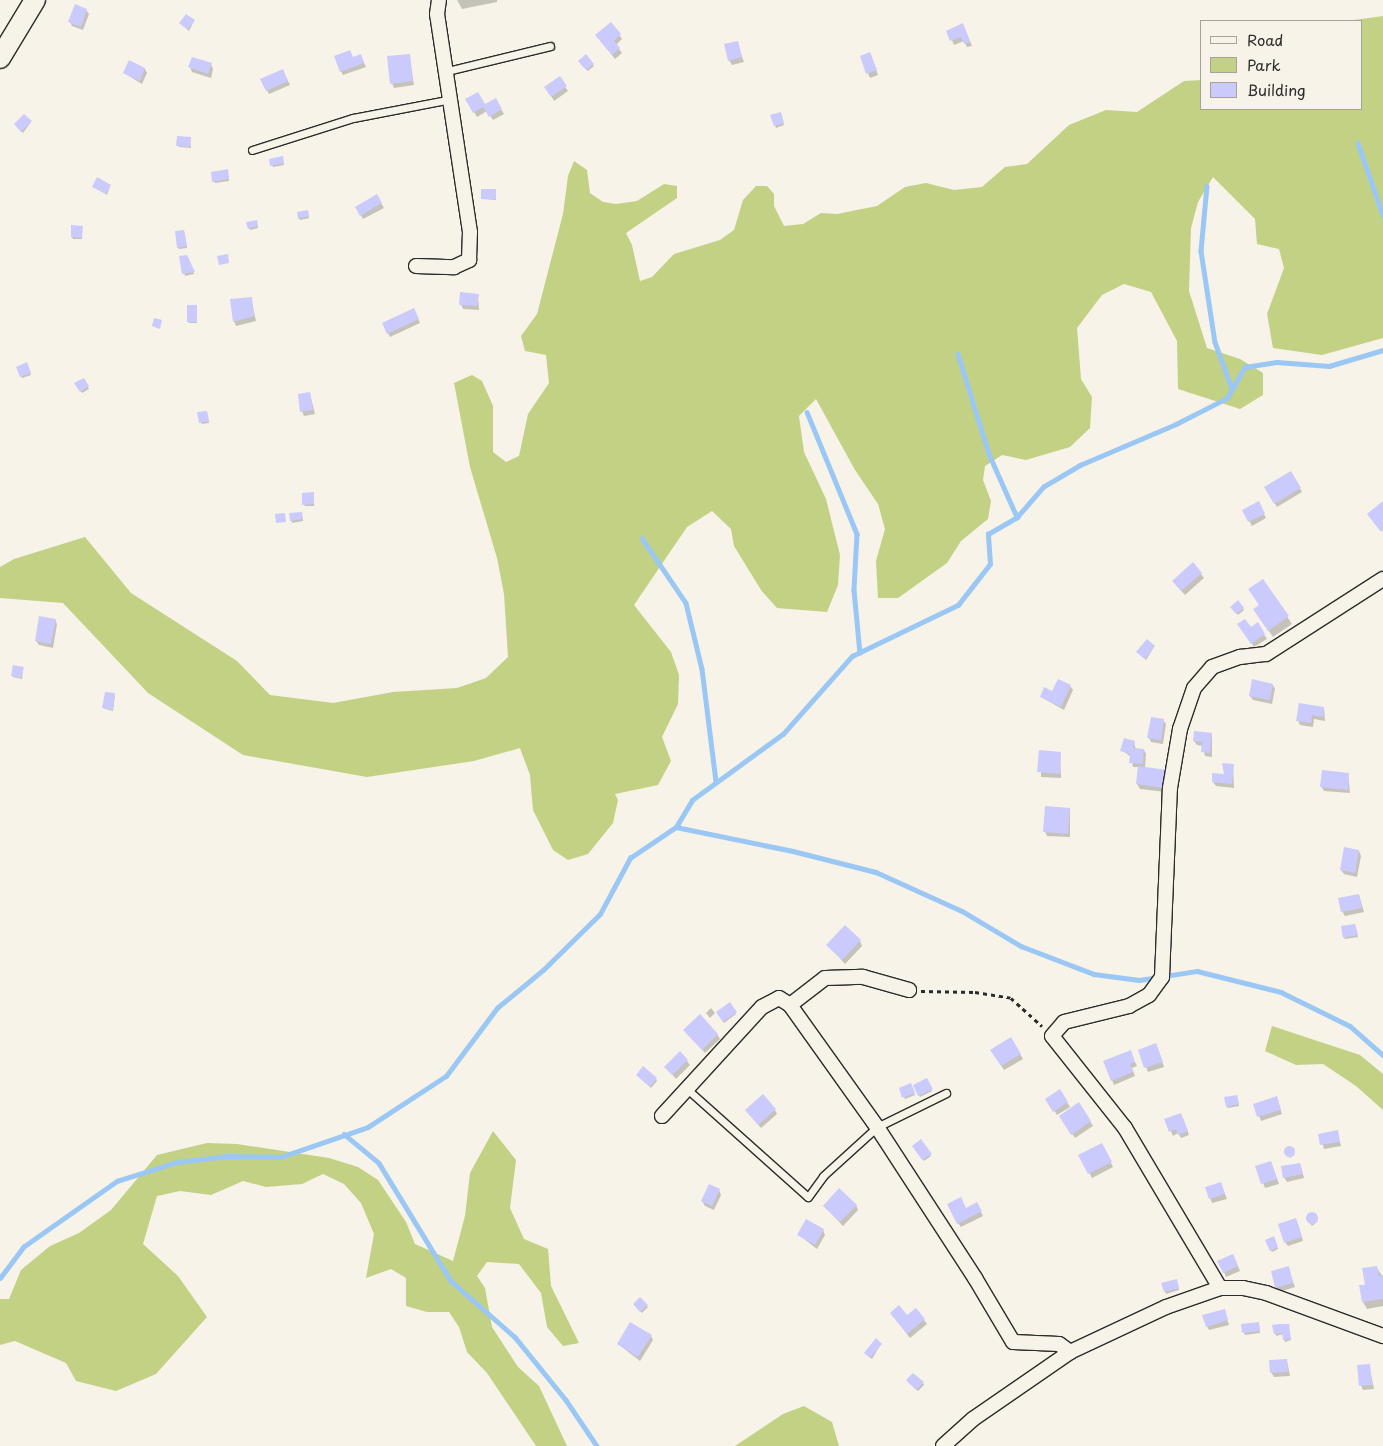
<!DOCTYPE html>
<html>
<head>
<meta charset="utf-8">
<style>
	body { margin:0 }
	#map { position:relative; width:1383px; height:1446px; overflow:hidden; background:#f7f3e8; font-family:"Playpen Sans",sans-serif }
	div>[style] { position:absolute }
	.green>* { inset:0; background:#c3d185 }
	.shadow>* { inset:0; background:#0003 }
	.stream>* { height:4.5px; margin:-2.25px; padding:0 2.25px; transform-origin:2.25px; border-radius:2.25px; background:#9ac7f4 }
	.building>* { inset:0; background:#cacafd }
	.round { border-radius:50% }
	.path>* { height:2.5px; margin-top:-1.25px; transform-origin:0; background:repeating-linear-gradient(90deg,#2b2b2b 0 4px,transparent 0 8px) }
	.roads { filter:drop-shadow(1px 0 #2b2b2b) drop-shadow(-1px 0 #2b2b2b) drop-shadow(0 1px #2b2b2b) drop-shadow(0 -1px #2b2b2b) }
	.lane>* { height:7px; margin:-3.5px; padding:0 3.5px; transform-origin:3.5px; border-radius:3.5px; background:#f7f3e8 }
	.street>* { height:14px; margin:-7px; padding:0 7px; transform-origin:7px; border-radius:7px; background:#f7f3e8 }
	.secondary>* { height:20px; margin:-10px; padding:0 10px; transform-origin:10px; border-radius:10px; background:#f7f3e8 }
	span { translate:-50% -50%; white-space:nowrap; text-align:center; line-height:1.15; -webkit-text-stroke:5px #f7f3e8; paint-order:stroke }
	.legend { position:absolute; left:1200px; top:20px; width:162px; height:90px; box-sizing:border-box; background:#f7f3e8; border:1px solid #a5a39c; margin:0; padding:6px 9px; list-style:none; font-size:15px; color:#2b2b2b }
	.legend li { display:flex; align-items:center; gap:10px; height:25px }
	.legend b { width:25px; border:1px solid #a5a39c }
</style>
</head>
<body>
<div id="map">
	<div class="green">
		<div style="clip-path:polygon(1383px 16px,1383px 338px,1322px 355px,1273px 348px,1267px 314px,1284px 268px,1279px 249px,1257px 244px,1255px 219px,1213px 177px,1198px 202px,1191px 228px,1189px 291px,1207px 348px,1240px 359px,1263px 373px,1263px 395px,1240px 409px,1178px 389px,1177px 341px,1151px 292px,1124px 284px,1102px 295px,1077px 328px,1081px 379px,1092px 397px,1090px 428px,1070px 447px,1026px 460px,1002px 455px,985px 466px,983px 480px,991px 501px,988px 519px,961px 541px,947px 563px,898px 598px,878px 598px,876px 561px,885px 529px,878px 504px,855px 470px,816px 399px,799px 416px,804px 452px,826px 499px,840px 555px,838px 585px,827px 612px,777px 608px,761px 590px,734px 546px,731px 529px,712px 511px,687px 527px,634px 605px,671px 652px,679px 675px,678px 704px,662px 737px,671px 761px,658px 785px,615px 794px,618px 800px,613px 823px,588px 854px,568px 860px,553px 850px,533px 810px,530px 775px,520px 748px,474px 761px,367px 777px,243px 755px,148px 693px,63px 603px,0 598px,0 567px,14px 559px,85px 537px,131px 593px,237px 661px,270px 695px,333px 703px,393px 692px,457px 688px,486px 678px,508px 657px,504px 594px,497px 558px,470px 467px,454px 383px,472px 375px,482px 381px,493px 406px,493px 452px,506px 462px,519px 456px,528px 414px,549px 383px,546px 355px,525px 351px,521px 336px,537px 314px,563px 214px,568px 176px,574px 161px,587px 170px,590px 193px,603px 202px,616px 204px,637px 201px,664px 184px,677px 186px,677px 198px,626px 233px,632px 245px,640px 281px,652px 277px,674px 254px,720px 240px,734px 230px,743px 200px,756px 186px,767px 186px,774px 194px,774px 206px,784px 226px,803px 224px,821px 213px,837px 214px,877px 206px,905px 187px,926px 183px,954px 190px,982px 187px,1005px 167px,1027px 164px,1069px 125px,1106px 110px,1137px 112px,1184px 81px,1202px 80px,1202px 109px,1362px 109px,1362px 21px,1347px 21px)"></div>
		<div style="clip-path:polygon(1272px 1026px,1360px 1055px,1383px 1074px,1383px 1110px,1356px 1086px,1323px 1064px,1296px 1065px,1265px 1051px)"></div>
		<div style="clip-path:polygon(493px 1131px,516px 1160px,510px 1208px,524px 1239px,548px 1249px,551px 1286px,579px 1343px,563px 1346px,547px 1327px,541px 1293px,519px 1264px,487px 1262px,477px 1276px,485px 1288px,492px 1327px,518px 1367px,539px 1386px,567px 1446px,536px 1446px,487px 1373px,467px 1352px,459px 1327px,449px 1312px,427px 1312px,406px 1306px,406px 1278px,391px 1269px,366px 1278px,374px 1234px,361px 1203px,344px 1184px,323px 1174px,302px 1184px,266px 1187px,243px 1181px,211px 1195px,180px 1191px,157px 1196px,143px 1244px,178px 1276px,207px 1317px,156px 1374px,116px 1391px,76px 1381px,66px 1363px,15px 1341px,0 1345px,0 1299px,9px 1299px,21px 1270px,50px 1246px,79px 1233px,111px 1210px,157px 1155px,207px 1143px,237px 1144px,329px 1158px,358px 1167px,378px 1180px,406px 1222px,415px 1244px,453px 1261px,465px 1216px,470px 1173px)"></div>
		<div style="clip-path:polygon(804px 1406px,832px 1422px,839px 1446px,735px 1446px,783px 1414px)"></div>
	</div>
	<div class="shadow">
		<div style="clip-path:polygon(457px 0,497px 0,497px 2px,462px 9px)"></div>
		<div style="clip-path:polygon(86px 10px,89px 14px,83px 30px,72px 26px,70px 22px)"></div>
		<div style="clip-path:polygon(194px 21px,189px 31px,181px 24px)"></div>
		<div style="clip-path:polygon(611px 24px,622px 39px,616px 45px,622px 53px,615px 59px,599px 39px)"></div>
		<div style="clip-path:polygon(965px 29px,972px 46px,967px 47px,964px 41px,954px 45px,952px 40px)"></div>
		<div style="clip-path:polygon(737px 43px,744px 62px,732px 65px,729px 60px)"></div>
		<div style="clip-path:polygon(409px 55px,414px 85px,394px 88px,392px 83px)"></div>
		<div style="clip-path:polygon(361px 56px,366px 67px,343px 75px,341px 71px)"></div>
		<div style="clip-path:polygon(861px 57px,872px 58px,878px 75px,870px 78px)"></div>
		<div style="clip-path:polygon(580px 63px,593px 65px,594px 66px,588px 71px)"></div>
		<div style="clip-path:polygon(211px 64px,213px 69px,211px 78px,192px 72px,190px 67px)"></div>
		<div style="clip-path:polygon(145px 69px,147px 73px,142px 84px,124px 73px)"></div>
		<div style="clip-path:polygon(285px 75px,290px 85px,269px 94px,267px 90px)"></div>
		<div style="clip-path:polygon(559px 78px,568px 91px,554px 101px,546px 87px)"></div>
		<div style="clip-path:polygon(495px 99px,504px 114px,493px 120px,487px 111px,477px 117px,467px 100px,485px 106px)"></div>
		<div style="clip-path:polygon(781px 115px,784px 125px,776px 128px,772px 116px)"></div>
		<div style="clip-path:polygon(31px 122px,23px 133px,16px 126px)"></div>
		<div style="clip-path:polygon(190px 138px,191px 148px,179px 147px,178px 145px)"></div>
		<div style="clip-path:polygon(283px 159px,284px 165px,273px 167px,272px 165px)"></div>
		<div style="clip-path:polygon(228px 172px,229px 181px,215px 183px,214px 181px)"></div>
		<div style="clip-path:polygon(110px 186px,107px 195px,94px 187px)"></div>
		<div style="clip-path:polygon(496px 192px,496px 200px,482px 199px)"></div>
		<div style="clip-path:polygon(377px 196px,384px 208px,363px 219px,356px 207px)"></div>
		<div style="clip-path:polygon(308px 213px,309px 218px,300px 220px,299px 218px)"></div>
		<div style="clip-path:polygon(257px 223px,258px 228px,250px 230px,249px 228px)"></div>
		<div style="clip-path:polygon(82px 227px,82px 239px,73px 239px,72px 237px)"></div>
		<div style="clip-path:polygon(184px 231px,187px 248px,179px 249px,178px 247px)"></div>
		<div style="clip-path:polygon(187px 256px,194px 274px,185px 276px,180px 257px)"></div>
		<div style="clip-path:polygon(478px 295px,479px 310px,463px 309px,461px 304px)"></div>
		<div style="clip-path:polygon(251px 299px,256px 321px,236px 326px,234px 321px)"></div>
		<div style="clip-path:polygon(196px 307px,197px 323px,189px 323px,188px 322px)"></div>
		<div style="clip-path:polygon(416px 314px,420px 323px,390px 337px,388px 333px)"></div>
		<div style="clip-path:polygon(27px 364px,31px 375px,22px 378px,18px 367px)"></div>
		<div style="clip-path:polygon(84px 379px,89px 389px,82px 393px,76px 384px)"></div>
		<div style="clip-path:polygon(310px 394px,315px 414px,304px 416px,302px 411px)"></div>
		<div style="clip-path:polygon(207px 414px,209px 423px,202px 424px,201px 423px)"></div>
		<div style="clip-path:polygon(1290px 472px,1302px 492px,1277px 507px,1265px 487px)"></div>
		<div style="clip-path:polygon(314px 495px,314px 506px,305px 506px,304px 505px)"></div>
		<div style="clip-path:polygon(1258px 503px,1266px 518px,1252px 526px,1244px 510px)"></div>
		<div style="clip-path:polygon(290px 514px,302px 515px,303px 521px,292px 523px)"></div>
		<div style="clip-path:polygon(1201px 574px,1204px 578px,1185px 595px,1176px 585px)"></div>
		<div style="clip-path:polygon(1263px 580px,1292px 624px,1273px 637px,1258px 616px)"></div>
		<div style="clip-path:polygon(1238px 602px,1244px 610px,1238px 615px,1232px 607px)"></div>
		<div style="clip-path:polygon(55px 620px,57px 624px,53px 648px,39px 645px,36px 641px)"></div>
		<div style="clip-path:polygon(1257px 624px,1267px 639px,1254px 647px,1242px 628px,1251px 629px)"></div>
		<div style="clip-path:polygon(1154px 647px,1146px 660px,1139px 654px)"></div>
		<div style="clip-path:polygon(23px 668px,22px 679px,13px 677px,12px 675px)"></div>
		<div style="clip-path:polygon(1273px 685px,1275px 689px,1272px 704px,1253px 700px,1250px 696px)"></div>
		<div style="clip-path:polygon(1070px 686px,1073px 690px,1064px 710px,1041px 697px)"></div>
		<div style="clip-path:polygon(115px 695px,113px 711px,105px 709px,104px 708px)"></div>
		<div style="clip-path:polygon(1324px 708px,1325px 721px,1314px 719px,1313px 727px,1300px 725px,1298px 720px)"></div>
		<div style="clip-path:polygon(1163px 720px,1166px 724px,1163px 744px,1151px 742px,1149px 738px)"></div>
		<div style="clip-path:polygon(1212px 735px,1212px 757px,1205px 756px,1203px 746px,1197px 745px,1194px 741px)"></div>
		<div style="clip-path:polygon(1134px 742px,1136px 750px,1144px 750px,1146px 754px,1145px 768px,1166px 771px,1166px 792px,1140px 789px,1137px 784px,1139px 767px,1133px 767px,1131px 757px,1122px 750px)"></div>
		<div style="clip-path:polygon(1041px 752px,1060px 754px,1061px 778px,1041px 777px)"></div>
		<div style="clip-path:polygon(1233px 765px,1234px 788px,1216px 786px,1213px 782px,1225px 775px)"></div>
		<div style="clip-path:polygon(1348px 774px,1350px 793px,1324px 791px,1321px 786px)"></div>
		<div style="clip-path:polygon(1070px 809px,1070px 837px,1047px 836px,1045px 831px)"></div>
		<div style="clip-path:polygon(1359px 851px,1361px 856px,1357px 877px,1344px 874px,1341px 870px)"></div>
		<div style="clip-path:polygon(1359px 895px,1364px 912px,1345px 916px,1342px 911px)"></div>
		<div style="clip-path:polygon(1355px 925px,1358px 937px,1345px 939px,1344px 938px)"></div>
		<div style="clip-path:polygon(860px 941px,862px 946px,845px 964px,828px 945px)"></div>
		<div style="clip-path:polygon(729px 1004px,736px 1014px,724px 1023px,717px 1013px)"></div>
		<div style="clip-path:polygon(711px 1008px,715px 1013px,710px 1018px,706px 1013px)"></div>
		<div style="clip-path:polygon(685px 1030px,717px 1034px,720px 1039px,705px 1053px)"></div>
		<div style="clip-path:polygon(1011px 1039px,1023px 1059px,1004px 1070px,992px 1050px)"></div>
		<div style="clip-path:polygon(1158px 1049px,1164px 1067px,1148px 1072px,1140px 1051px)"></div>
		<div style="clip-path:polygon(1132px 1056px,1137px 1066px,1132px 1068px,1135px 1076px,1114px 1085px,1112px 1080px)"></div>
		<div style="clip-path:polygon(687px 1061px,690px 1065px,676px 1079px,666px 1067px)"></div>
		<div style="clip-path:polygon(637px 1075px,656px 1079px,657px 1081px,651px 1088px)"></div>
		<div style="clip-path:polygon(927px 1080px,932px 1091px,920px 1097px,915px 1086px)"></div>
		<div style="clip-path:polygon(910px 1085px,915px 1095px,905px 1099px,900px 1089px)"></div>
		<div style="clip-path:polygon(1060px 1091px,1070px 1107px,1057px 1115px,1047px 1099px)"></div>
		<div style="clip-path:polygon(1237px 1096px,1239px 1106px,1228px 1108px,1227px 1107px)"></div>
		<div style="clip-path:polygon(1278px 1102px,1282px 1114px,1261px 1121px,1255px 1105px)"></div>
		<div style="clip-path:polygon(1079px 1104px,1093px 1126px,1075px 1138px,1060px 1116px)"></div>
		<div style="clip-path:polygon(746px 1110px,775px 1110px,777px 1114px,761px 1128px)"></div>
		<div style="clip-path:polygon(1183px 1118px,1189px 1135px,1181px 1138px,1178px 1133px,1173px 1136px,1166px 1120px)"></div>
		<div style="clip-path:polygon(1337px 1131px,1341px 1146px,1324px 1149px,1320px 1135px)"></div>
		<div style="clip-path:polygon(921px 1141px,931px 1156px,924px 1161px,914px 1146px)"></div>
		<div style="clip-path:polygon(1101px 1144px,1113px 1167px,1092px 1178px,1080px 1155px)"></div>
		<div style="clip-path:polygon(1289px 1147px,1295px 1154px,1290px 1158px,1285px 1151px)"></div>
		<div style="clip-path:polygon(1271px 1162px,1279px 1184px,1265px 1188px,1257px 1167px)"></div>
		<div style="clip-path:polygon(1300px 1164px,1304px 1178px,1287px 1182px,1284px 1177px)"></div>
		<div style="clip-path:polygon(1221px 1184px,1227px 1199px,1212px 1203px,1207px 1188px)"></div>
		<div style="clip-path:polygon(719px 1190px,721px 1195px,714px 1210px,705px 1206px,702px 1201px)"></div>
		<div style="clip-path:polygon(977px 1204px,983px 1216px,961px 1227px,958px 1223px,966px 1209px)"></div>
		<div style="clip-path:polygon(856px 1205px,858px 1210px,843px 1226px,825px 1207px)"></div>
		<div style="clip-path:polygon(1312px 1214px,1318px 1221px,1312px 1226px,1307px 1219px)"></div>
		<div style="clip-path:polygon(1298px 1224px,1303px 1241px,1288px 1246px,1285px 1242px)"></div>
		<div style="clip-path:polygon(823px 1230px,825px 1235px,817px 1249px,799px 1235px)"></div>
		<div style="clip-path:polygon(1273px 1238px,1278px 1249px,1272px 1252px,1266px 1241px)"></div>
		<div style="clip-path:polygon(1235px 1259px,1240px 1271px,1226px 1277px,1224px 1272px)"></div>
		<div style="clip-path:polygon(1376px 1267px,1383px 1277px,1383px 1306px,1367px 1309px,1363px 1302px,1366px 1286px)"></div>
		<div style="clip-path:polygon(1288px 1268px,1295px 1287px,1279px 1292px,1276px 1287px)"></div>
		<div style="clip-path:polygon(1177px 1282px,1179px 1290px,1166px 1294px,1163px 1284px)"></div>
		<div style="clip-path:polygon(635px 1306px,647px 1306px,648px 1307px,642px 1313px)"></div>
		<div style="clip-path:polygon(1224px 1310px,1229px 1325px,1209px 1330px,1207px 1326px)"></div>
		<div style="clip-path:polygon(891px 1313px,924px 1320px,927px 1324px,910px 1338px)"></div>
		<div style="clip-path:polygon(1259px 1325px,1260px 1333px,1245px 1335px,1244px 1333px)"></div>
		<div style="clip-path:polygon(1274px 1326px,1289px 1328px,1291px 1340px,1285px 1342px,1283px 1334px,1276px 1336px)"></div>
		<div style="clip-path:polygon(651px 1336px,653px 1340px,640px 1361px,618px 1344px)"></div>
		<div style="clip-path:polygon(881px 1344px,872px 1359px,866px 1354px)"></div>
		<div style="clip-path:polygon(1287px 1361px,1290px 1376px,1274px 1377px,1271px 1372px)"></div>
		<div style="clip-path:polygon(1369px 1365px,1374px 1389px,1363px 1390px,1361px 1385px)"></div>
		<div style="clip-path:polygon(907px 1381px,923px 1383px,924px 1385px,918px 1391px)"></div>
	</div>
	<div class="stream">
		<div style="left:1358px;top:143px;width:76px;rotate:70.9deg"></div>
		<div style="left:1207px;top:186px;width:65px;rotate:95.3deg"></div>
		<div style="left:1201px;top:251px;width:92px;rotate:81.3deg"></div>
		<div style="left:1215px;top:342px;width:50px;rotate:70.1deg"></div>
		<div style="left:958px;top:354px;width:105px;rotate:72.8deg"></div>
		<div style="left:989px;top:454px;width:69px;rotate:66deg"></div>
		<div style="left:807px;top:412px;width:132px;rotate:67.7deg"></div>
		<div style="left:857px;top:534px;width:56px;rotate:93.1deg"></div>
		<div style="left:854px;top:590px;width:63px;rotate:84.6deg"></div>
		<div style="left:642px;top:538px;width:78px;rotate:55.9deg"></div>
		<div style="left:686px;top:603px;width:68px;rotate:76.4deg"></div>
		<div style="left:702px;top:669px;width:114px;rotate:82.9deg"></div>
		<div style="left:676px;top:827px;width:119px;rotate:11.6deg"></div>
		<div style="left:793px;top:851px;width:86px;rotate:14.2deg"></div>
		<div style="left:876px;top:872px;width:94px;rotate:24.4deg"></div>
		<div style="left:962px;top:911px;width:69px;rotate:30.7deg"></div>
		<div style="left:1021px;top:946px;width:78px;rotate:21deg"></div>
		<div style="left:1094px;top:974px;width:45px;rotate:7.6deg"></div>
		<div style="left:1139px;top:980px;width:59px;rotate:-8.8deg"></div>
		<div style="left:1197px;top:971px;width:87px;rotate:14deg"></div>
		<div style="left:1281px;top:992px;width:77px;rotate:26.2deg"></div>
		<div style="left:1350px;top:1026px;width:44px;rotate:41.3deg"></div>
		<div style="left:344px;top:1134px;width:45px;rotate:39.6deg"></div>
		<div style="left:379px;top:1163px;width:138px;rotate:58.6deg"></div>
		<div style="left:451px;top:1281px;width:85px;rotate:41.2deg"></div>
		<div style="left:515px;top:1337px;width:81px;rotate:51deg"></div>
		<div style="left:566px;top:1400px;width:55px;rotate:56deg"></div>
		<div style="left:0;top:1278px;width:39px;rotate:-53deg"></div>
		<div style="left:23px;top:1247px;width:115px;rotate:-35.1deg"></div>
		<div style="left:117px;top:1181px;width:63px;rotate:-17.6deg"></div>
		<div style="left:177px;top:1162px;width:51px;rotate:-6.7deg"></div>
		<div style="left:228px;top:1156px;width:53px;rotate:1.1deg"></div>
		<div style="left:281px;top:1157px;width:92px;rotate:-19deg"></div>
		<div style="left:368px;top:1127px;width:93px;rotate:-33.2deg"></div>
		<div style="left:446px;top:1076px;width:85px;rotate:-53.1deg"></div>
		<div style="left:497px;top:1008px;width:60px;rotate:-39.6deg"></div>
		<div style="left:543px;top:970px;width:80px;rotate:-44.5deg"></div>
		<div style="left:600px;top:914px;width:64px;rotate:-61.8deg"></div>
		<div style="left:630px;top:858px;width:55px;rotate:-34deg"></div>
		<div style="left:676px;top:827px;width:31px;rotate:-59deg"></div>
		<div style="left:692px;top:800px;width:112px;rotate:-36deg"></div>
		<div style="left:783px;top:734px;width:104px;rotate:-48.5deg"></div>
		<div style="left:852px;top:656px;width:118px;rotate:-25.7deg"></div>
		<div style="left:958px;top:605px;width:52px;rotate:-52deg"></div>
		<div style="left:990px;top:564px;width:30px;rotate:-94deg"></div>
		<div style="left:988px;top:534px;width:34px;rotate:-30deg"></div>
		<div style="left:1017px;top:517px;width:40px;rotate:-49deg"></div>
		<div style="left:1043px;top:487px;width:43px;rotate:-30.7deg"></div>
		<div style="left:1080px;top:465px;width:104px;rotate:-23.1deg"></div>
		<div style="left:1176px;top:424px;width:57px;rotate:-27deg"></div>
		<div style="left:1227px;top:398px;width:36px;rotate:-60deg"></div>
		<div style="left:1245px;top:367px;width:32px;rotate:-9deg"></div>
		<div style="left:1277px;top:362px;width:52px;rotate:4.4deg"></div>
		<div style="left:1329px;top:366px;width:56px;rotate:-16.5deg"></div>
	</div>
	<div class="building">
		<div style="clip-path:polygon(75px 4px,87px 9px,81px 27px,68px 22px)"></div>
		<div style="clip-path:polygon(186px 14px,195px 20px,188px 30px,179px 23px)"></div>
		<div style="clip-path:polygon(611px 22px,621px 34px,614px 41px,620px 48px,612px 55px,595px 35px)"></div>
		<div style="clip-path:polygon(963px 23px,970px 42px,964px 44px,961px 37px,950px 41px,946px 31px)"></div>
		<div style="clip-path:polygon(738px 41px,742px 57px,728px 61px,724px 44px)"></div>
		<div style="clip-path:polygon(350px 50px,353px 57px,361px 54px,364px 63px,340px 72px,334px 56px)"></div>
		<div style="clip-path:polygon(870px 52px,877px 70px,866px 74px,860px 56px)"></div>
		<div style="clip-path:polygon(410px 54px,413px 81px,390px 84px,387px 56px)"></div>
		<div style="clip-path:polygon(586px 54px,594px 64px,586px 70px,578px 61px)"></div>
		<div style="clip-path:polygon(192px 57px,212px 63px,208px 74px,188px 67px)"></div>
		<div style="clip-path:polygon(129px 60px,145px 68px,140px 81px,123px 73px)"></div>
		<div style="clip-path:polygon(283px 69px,288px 81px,266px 91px,260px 79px)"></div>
		<div style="clip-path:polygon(560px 76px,567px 86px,551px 97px,544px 87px)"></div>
		<div style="clip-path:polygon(478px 92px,485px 104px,496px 98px,502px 109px,489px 117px,483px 107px,473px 113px,465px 99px)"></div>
		<div style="clip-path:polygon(781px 112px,784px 123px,774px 126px,770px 115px)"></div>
		<div style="clip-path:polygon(24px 114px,32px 121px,21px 132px,14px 124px)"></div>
		<div style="clip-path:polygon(177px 136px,191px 137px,190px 147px,176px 146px)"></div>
		<div style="clip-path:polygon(283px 156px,284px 163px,270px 166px,269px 159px)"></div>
		<div style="clip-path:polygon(228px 169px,229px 179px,212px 182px,211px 172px)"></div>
		<div style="clip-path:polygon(97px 177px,111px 185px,106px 194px,92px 187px)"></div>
		<div style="clip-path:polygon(481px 189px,496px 189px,496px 199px,481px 199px)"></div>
		<div style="clip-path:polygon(377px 194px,382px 203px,360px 216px,355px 207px)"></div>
		<div style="clip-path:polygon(308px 210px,309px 216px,298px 219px,297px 212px)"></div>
		<div style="clip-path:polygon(257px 220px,258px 226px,248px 229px,246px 222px)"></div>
		<div style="clip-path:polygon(71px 225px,83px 226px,82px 238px,71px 237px)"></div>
		<div style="clip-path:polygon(184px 230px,187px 246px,177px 248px,175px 231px)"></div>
		<div style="clip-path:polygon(228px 254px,229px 263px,219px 265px,217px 256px)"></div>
		<div style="clip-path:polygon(187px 255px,195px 272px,182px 274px,179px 256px)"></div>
		<div style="clip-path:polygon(460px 292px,479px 294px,477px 306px,459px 305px)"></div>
		<div style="clip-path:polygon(252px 297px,254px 316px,233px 322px,230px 299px)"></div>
		<div style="clip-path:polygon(187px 305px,197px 305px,197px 322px,187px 322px)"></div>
		<div style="clip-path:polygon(414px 308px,419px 319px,387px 334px,382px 323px)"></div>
		<div style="clip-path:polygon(154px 318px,162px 320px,160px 329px,152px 326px)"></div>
		<div style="clip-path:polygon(27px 362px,31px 373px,20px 377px,16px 367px)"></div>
		<div style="clip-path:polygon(84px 378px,89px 386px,80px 392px,74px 383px)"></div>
		<div style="clip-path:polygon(310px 392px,313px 410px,300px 412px,298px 394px)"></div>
		<div style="clip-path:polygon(207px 411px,209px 421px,199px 423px,197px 412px)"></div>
		<div style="clip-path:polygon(1291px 471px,1301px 488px,1274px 504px,1264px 487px)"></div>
		<div style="clip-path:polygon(314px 492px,314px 504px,302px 505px,302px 493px)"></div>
		<div style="clip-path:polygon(1259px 501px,1265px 514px,1248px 522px,1242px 510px)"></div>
		<div style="clip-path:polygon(1383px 501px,1383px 530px,1381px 532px,1367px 514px)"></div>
		<div style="clip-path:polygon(302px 512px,303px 519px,290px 521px,289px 513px)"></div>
		<div style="clip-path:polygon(285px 513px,286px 522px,276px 523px,275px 514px)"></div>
		<div style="clip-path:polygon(1193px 562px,1202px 573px,1181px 591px,1172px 581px)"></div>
		<div style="clip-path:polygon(1263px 579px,1289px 616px,1268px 631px,1253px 609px,1259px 605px,1248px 589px)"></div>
		<div style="clip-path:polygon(1238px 600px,1244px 608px,1236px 614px,1230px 607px)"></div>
		<div style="clip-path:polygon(39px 616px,56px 619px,51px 644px,35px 641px)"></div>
		<div style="clip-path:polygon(1245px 619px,1251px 627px,1258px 622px,1265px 634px,1251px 644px,1237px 624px)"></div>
		<div style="clip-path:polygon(1147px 639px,1155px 646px,1145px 659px,1136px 652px)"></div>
		<div style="clip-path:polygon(13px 665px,24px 667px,21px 678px,11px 676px)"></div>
		<div style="clip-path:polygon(1058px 679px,1071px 685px,1061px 707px,1040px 697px,1044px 687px,1052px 691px)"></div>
		<div style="clip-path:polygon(1252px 679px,1273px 684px,1270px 700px,1249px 696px)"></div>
		<div style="clip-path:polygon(105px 692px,115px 693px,113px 710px,102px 708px)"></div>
		<div style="clip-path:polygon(1299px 703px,1324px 707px,1323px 717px,1312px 715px,1311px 723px,1296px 721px)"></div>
		<div style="clip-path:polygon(1151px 717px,1164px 719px,1161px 740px,1147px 738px)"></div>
		<div style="clip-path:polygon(1194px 731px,1212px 733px,1210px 753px,1201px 752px,1202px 742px,1193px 741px)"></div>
		<div style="clip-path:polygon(1124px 738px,1135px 741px,1133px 748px,1144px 749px,1143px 764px,1129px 763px,1130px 754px,1120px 751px)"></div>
		<div style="clip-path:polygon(1039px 750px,1061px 752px,1060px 774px,1037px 772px)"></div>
		<div style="clip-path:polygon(1222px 763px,1234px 764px,1232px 784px,1212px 782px,1212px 773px,1224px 774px)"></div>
		<div style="clip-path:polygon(1138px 766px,1167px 770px,1164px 788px,1136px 784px)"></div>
		<div style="clip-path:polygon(1322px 770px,1349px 773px,1348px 790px,1320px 787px)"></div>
		<div style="clip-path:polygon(1045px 806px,1070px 808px,1068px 834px,1043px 832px)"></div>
		<div style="clip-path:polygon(1344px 847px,1359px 850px,1355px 873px,1340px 870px)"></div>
		<div style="clip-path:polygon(1359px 894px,1362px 908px,1341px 912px,1338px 898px)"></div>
		<div style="clip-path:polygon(1355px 924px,1358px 935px,1343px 938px,1341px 926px)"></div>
		<div style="clip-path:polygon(845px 925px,861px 940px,842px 960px,826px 945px)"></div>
		<div style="clip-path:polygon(730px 1002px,737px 1012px,723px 1022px,716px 1012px)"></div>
		<div style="clip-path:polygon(700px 1014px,718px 1034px,702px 1050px,683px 1030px)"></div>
		<div style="clip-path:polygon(1011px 1037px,1021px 1054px,1001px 1066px,990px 1050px)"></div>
		<div style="clip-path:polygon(1156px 1043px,1163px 1062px,1144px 1068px,1138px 1050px)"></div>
		<div style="clip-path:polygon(1131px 1050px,1135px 1062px,1130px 1064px,1133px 1072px,1111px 1081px,1103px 1061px)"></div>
		<div style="clip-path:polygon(680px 1051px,688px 1060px,672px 1075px,664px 1067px)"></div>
		<div style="clip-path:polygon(643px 1066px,657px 1078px,650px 1087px,636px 1075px)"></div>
		<div style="clip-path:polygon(927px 1078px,933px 1089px,918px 1096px,913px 1085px)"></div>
		<div style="clip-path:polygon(911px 1083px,915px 1093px,902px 1098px,899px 1088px)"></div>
		<div style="clip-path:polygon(1060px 1089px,1068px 1102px,1053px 1112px,1045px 1099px)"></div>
		<div style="clip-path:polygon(763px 1094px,776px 1109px,758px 1125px,745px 1110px)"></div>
		<div style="clip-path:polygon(1237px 1095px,1239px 1104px,1226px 1107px,1224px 1097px)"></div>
		<div style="clip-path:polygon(1277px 1096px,1281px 1110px,1257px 1117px,1253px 1104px)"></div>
		<div style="clip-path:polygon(1079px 1102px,1091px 1121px,1071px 1135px,1059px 1116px)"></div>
		<div style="clip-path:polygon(1181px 1113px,1188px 1131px,1178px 1135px,1176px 1129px,1169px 1132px,1164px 1119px)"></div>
		<div style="clip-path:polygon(1338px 1130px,1340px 1142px,1320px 1145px,1318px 1134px)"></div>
		<div style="clip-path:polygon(921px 1139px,932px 1154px,922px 1160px,912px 1146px)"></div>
		<div style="clip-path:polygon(1102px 1143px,1112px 1162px,1088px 1174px,1078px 1155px)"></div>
		<div class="round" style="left:1283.5px;top:1145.5px;width:11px;height:11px"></div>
		<div style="clip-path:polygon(1271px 1161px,1277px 1179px,1261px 1184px,1255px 1166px)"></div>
		<div style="clip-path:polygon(1300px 1163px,1303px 1174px,1283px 1178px,1281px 1166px)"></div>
		<div style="clip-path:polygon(1221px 1182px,1225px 1194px,1209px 1199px,1205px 1187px)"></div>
		<div style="clip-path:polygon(709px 1184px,720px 1189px,712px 1206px,701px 1201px)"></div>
		<div style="clip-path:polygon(839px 1188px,857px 1205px,840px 1222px,823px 1206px)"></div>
		<div style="clip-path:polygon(961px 1197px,966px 1208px,977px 1202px,982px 1211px,957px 1224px,947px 1204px)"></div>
		<div class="round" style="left:1306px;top:1212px;width:12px;height:12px"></div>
		<div style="clip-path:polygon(1296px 1218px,1302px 1237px,1284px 1243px,1278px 1224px)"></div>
		<div style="clip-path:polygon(806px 1219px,824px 1229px,815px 1245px,797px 1235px)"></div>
		<div style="clip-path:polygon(1274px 1236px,1278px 1247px,1270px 1251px,1265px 1240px)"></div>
		<div style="clip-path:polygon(1233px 1254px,1238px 1266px,1223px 1273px,1217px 1261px)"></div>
		<div style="clip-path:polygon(1289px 1266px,1293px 1283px,1275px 1288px,1271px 1271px)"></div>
		<div style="clip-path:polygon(1377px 1266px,1379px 1276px,1383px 1275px,1383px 1299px,1362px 1302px,1359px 1285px,1365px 1285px,1362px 1268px)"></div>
		<div style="clip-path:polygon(1177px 1279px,1179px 1288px,1164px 1292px,1161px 1283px)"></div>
		<div style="clip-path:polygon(640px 1297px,648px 1305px,640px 1312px,633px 1304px)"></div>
		<div style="clip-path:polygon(899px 1305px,907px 1315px,916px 1308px,925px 1319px,907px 1334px,890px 1313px)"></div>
		<div style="clip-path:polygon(1225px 1309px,1228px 1320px,1206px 1327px,1202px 1315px)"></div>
		<div style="clip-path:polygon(630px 1322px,652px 1335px,638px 1357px,617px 1344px)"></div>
		<div style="clip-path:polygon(1259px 1322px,1260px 1331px,1242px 1333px,1241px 1324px)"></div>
		<div style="clip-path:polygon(1279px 1324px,1289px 1324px,1291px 1339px,1283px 1340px,1282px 1333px,1274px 1334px,1272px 1325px)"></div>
		<div style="clip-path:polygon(876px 1338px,882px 1344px,870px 1358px,864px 1353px)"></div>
		<div style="clip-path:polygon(1287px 1359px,1288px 1372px,1270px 1373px,1269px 1360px)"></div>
		<div style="clip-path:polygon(1370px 1364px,1372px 1385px,1359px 1386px,1357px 1365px)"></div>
		<div style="clip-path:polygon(913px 1373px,924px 1382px,916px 1390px,906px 1380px)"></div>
	</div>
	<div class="path">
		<div style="left:921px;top:991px;width:54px;rotate:1.1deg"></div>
		<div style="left:975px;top:992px;width:36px;rotate:9deg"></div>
		<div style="left:1011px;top:998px;width:42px;rotate:42.1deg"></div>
	</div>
	<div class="roads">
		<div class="lane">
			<div style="left:447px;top:71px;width:106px;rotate:-13.6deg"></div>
			<div style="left:252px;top:150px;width:106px;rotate:-17.6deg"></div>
			<div style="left:353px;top:118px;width:101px;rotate:-10.9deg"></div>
			<div style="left:687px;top:1089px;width:162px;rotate:41.8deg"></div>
			<div style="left:808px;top:1197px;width:26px;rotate:-54deg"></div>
			<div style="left:823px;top:1176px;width:73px;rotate:-42.2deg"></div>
			<div style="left:877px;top:1127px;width:77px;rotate:-26.2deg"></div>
		</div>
		<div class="street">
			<div style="left:416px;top:266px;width:38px;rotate:2deg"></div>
			<div style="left:454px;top:267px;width:17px;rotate:-25deg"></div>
			<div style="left:469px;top:260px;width:28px;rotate:-88deg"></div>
			<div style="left:470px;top:232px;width:220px;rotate:-98.6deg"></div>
			<div style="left:437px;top:14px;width:14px;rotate:-82deg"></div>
			<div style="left:790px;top:1005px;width:44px;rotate:-37.6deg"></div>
			<div style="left:825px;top:978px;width:38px;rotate:-2deg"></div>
			<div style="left:863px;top:977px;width:48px;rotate:15.8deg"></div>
			<div style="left:662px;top:1116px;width:148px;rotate:-47.5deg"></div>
			<div style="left:762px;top:1007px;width:19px;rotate:-28deg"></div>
			<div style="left:779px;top:998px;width:13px;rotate:32deg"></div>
			<div style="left:790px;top:1005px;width:150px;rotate:54.5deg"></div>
			<div style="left:877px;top:1127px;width:180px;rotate:57deg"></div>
			<div style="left:975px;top:1278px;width:74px;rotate:59.3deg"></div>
			<div style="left:1013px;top:1342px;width:46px;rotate:2.5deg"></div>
			<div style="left:1059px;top:1344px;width:14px;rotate:36deg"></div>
			<div style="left:1220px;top:1288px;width:186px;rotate:-120.7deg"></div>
			<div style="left:1125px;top:1128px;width:117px;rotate:-128.4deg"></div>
			<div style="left:1052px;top:1036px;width:18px;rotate:-49deg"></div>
			<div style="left:1064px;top:1022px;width:67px;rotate:-13.8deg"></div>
			<div style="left:1129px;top:1006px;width:23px;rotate:-29deg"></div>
			<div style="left:1149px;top:995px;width:22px;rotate:-54deg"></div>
			<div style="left:1162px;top:977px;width:189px;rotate:-87.6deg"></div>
			<div style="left:1170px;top:788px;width:60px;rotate:-80.4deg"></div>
			<div style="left:1180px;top:729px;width:43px;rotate:-71.1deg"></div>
			<div style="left:1194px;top:688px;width:28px;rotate:-49deg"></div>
			<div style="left:1212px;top:667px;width:30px;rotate:-20deg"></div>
			<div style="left:1240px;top:657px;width:26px;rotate:-7deg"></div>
			<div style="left:1266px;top:654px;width:139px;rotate:-32.7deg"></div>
			<div style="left:943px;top:1446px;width:40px;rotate:-42deg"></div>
			<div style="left:973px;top:1419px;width:118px;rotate:-34.6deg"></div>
			<div style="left:1070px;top:1352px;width:106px;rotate:-25.1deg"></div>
			<div style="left:1166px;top:1307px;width:57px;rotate:-19.4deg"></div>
			<div style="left:1220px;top:1288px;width:23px"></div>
			<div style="left:1243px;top:1288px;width:24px;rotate:12deg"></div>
			<div style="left:1266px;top:1293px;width:125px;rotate:20.2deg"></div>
		</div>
		<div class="secondary">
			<div style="left:0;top:58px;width:68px;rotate:-58.9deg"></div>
		</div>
	</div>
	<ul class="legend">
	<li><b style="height:6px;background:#f7f3e8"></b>Road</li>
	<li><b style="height:14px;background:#c3d185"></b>Park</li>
	<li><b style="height:14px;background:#cacafd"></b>Building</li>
	</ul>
</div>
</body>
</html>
